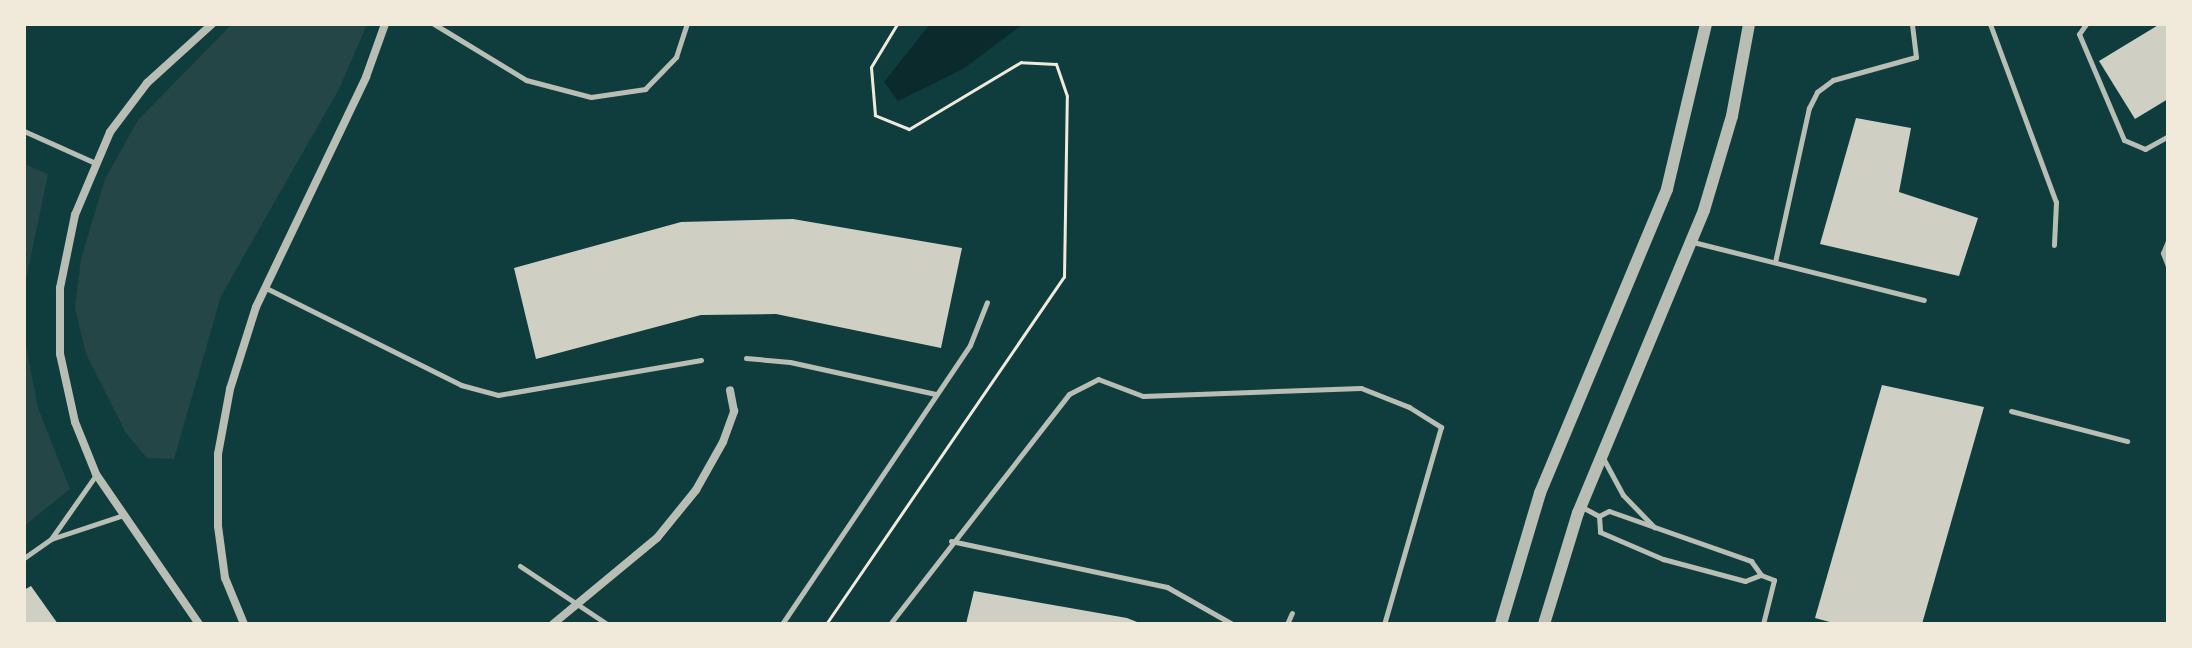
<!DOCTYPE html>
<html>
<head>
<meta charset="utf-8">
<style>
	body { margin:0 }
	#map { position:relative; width:2192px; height:648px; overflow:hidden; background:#0f3d3e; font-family:"Fira Sans Condensed",sans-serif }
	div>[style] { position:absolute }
	.green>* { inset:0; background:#244646 }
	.water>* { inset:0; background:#0a2a2b }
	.building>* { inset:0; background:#cfcfc3 }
	.path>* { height:3px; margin:-1.5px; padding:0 1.5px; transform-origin:1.5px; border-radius:1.5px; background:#f1e9da }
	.service>* { height:5px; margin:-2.5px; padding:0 2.5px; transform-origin:2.5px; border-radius:2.5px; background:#b8beb3 }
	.minor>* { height:8px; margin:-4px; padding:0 4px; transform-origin:4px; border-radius:4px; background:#b8beb3 }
	.tertiary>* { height:12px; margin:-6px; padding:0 6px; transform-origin:6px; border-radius:6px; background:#b8beb3 }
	span { translate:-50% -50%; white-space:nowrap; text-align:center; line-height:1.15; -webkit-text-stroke:8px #f1e9da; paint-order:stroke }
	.frame { position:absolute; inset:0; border:26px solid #f1e9da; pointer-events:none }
</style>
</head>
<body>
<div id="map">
	<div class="green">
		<div style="clip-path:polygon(232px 24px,367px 24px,339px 89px,221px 296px,174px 459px,147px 458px,126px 433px,86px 354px,75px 308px,81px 259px,105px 179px,138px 120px)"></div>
		<div style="clip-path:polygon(24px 164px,48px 174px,24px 290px)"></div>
		<div style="clip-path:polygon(24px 335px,38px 408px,70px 489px,24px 526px)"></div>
	</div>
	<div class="water">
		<div style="clip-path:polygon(930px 24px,1023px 24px,963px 69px,898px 101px,884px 82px)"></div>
	</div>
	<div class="building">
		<div style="clip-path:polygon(2160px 24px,2168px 24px,2168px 99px,2135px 119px,2099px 61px)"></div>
		<div style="clip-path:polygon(1856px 118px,1911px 128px,1899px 192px,1978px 218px,1959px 276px,1820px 244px)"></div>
		<div style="clip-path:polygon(793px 219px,962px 248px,941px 348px,776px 314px,701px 315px,536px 359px,514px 268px,681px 222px)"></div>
		<div style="clip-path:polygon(1882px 385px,1984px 407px,1922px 624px,1837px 624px,1815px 618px)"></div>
		<div style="clip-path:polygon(31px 586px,58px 624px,24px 624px,24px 590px)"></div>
		<div style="clip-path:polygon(974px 591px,1127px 618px,1142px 624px,966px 624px)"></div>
	</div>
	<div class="path">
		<div style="left:826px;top:624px;width:421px;rotate:-55.6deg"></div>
		<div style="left:1064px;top:277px;width:181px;rotate:-89.1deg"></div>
		<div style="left:1067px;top:96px;width:34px;rotate:-109deg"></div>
		<div style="left:1056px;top:64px;width:35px;rotate:-177deg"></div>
		<div style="left:1021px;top:62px;width:131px;rotate:149.1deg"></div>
		<div style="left:909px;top:129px;width:37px;rotate:-158deg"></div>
		<div style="left:875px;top:115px;width:48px;rotate:-94.8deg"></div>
		<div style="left:871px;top:67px;width:50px;rotate:-58.8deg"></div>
	</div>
	<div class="service">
		<div style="left:434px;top:24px;width:108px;rotate:31.3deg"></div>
		<div style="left:526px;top:80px;width:67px;rotate:14.7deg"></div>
		<div style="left:591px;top:97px;width:55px;rotate:-8.4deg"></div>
		<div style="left:645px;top:89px;width:45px;rotate:-45.9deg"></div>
		<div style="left:676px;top:57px;width:35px;rotate:-72deg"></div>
		<div style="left:1990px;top:24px;width:190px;rotate:69.7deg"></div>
		<div style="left:2056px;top:202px;width:43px;rotate:92.7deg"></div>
		<div style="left:2086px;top:24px;width:12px;rotate:125deg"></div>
		<div style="left:2079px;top:34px;width:115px;rotate:67deg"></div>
		<div style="left:2124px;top:140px;width:23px;rotate:23deg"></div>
		<div style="left:2145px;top:149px;width:26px;rotate:-29deg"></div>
		<div style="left:24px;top:131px;width:76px;rotate:24.2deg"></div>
		<div style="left:2168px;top:241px;width:13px;rotate:113deg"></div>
		<div style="left:2163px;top:253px;width:14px;rotate:69deg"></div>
		<div style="left:1693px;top:242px;width:238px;rotate:14.1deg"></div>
		<div style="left:1775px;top:262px;width:158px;rotate:-77.6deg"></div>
		<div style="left:1809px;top:108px;width:18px;rotate:-63deg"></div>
		<div style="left:1817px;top:92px;width:20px;rotate:-37deg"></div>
		<div style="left:1833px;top:80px;width:86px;rotate:-15.5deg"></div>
		<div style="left:1916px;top:57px;width:33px;rotate:-97deg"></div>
		<div style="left:266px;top:288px;width:218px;rotate:26.4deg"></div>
		<div style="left:461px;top:385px;width:38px;rotate:15deg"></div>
		<div style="left:498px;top:395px;width:206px;rotate:-9.8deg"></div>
		<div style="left:746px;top:358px;width:44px;rotate:5.2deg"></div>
		<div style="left:790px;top:362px;width:149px;rotate:12.4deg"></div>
		<div style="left:2011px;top:411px;width:120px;rotate:14.5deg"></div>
		<div style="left:1603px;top:458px;width:42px;rotate:61.6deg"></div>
		<div style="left:1623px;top:495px;width:45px;rotate:45.9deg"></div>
		<div style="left:1582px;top:507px;width:19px;rotate:28deg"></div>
		<div style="left:1599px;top:516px;width:11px;rotate:-27deg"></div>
		<div style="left:1609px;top:511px;width:151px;rotate:19.4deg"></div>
		<div style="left:1751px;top:561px;width:17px;rotate:54deg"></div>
		<div style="left:1761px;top:575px;width:14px;rotate:21deg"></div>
		<div style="left:1774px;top:580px;width:45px;rotate:104deg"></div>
		<div style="left:1599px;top:516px;width:16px;rotate:86deg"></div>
		<div style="left:1600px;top:532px;width:69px;rotate:23.2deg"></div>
		<div style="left:1663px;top:559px;width:85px;rotate:15deg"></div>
		<div style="left:1745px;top:581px;width:17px;rotate:-21deg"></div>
		<div style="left:51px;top:539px;width:78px;rotate:-54.9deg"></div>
		<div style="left:951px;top:541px;width:221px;rotate:12deg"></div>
		<div style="left:1167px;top:587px;width:75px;rotate:29.6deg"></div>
		<div style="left:24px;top:558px;width:33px;rotate:-35deg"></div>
		<div style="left:51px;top:539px;width:76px;rotate:-18.4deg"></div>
		<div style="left:520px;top:566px;width:105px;rotate:33.7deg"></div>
		<div style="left:782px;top:624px;width:336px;rotate:-56deg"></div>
		<div style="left:970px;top:345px;width:46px;rotate:-68.4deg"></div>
		<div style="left:890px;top:624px;width:291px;rotate:-52.1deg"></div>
		<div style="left:1069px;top:394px;width:33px;rotate:-27deg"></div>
		<div style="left:1098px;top:379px;width:48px;rotate:20.7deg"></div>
		<div style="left:1143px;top:396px;width:218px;rotate:-2.1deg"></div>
		<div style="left:1361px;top:388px;width:52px;rotate:21.6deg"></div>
		<div style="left:1409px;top:407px;width:38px;rotate:32deg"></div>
		<div style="left:1441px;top:427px;width:205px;rotate:106.1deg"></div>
		<div style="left:1287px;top:624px;width:12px;rotate:-66deg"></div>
	</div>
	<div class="minor">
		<div style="left:199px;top:624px;width:182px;rotate:-124.5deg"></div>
		<div style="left:96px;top:474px;width:56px;rotate:-112deg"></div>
		<div style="left:75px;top:422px;width:70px;rotate:-102.4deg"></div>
		<div style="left:60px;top:354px;width:66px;rotate:-90deg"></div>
		<div style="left:60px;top:288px;width:75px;rotate:-78.4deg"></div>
		<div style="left:75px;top:215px;width:90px;rotate:-67.1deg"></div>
		<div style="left:110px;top:132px;width:61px;rotate:-52.9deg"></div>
		<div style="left:147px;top:83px;width:88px;rotate:-42.2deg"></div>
		<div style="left:244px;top:624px;width:50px;rotate:-112.4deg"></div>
		<div style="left:225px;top:578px;width:52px;rotate:-97.7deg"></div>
		<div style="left:218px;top:526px;width:72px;rotate:-90deg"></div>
		<div style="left:218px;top:454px;width:66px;rotate:-79.5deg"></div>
		<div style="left:230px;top:389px;width:86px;rotate:-72.4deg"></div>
		<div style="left:256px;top:307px;width:255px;rotate:-64.4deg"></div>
		<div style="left:366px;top:77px;width:56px;rotate:-70.3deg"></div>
		<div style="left:553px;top:624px;width:135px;rotate:-39.6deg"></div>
		<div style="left:657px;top:538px;width:62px;rotate:-50.9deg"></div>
		<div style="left:696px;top:490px;width:55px;rotate:-60.6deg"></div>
		<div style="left:723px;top:442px;width:33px;rotate:-70deg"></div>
		<div style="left:734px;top:411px;width:21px;rotate:-101deg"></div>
	</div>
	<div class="tertiary">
		<div style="left:1501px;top:624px;width:137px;rotate:-73.4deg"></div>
		<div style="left:1540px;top:493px;width:329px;rotate:-67.3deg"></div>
		<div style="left:1667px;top:189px;width:170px;rotate:-76.7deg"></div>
		<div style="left:1544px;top:624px;width:116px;rotate:-73deg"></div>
		<div style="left:1578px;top:513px;width:328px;rotate:-67.4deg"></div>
		<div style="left:1704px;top:210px;width:98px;rotate:-73.4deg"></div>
		<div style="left:1732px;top:116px;width:94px;rotate:-79.5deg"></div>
	</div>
	<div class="frame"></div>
</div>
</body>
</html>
